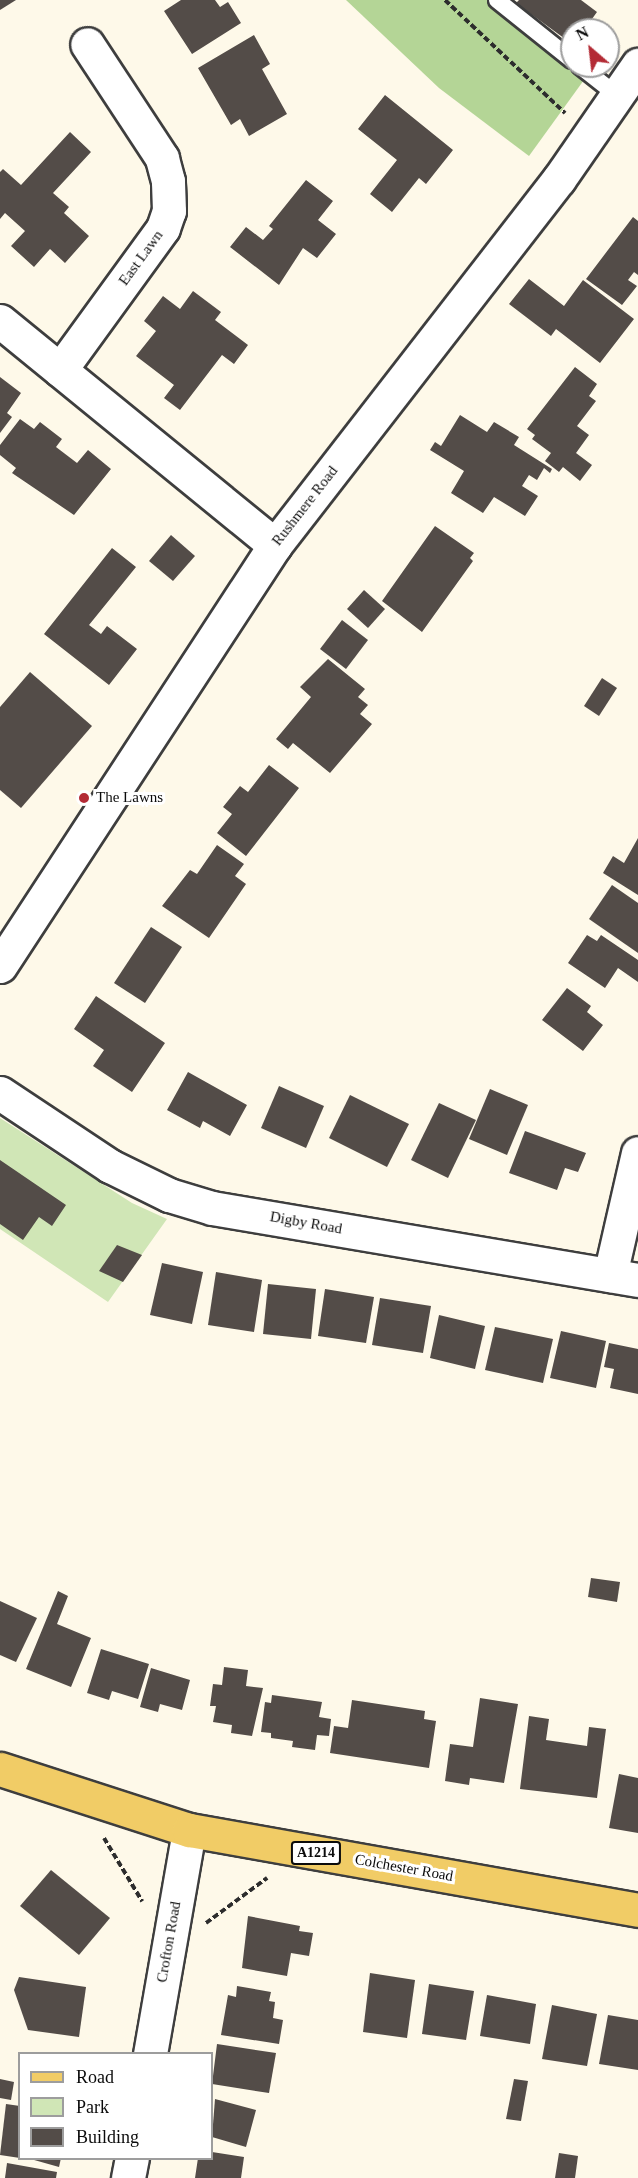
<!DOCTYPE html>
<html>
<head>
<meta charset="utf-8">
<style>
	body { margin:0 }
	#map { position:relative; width:638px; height:2178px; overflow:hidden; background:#fef9e9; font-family:"Times New Roman",serif }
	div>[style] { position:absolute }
	.green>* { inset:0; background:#d0e6b6 }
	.forest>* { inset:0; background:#b4d596 }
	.building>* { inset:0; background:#534c48 }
	.path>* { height:4px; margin-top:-2px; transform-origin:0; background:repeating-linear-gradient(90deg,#2d2d2d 0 6px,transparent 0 9px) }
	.roads { filter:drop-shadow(2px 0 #3e3e3e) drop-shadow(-2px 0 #3e3e3e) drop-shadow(0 2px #3e3e3e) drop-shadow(0 -2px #3e3e3e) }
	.service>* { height:16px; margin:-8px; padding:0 8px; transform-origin:8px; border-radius:8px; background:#fff }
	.minor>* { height:33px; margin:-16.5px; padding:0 16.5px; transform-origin:16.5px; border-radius:16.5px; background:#fff }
	.tertiary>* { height:33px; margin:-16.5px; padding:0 16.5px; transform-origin:16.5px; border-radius:16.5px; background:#fff }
	.primary>* { height:33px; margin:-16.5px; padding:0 16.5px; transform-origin:16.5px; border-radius:16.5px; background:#f1cc66 }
	.dots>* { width:16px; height:16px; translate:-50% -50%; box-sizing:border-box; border:3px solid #fff; border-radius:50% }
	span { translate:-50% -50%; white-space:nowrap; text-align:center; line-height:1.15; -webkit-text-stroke:6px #fff; paint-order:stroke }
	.shield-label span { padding:2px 4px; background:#fff; border:2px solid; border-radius:4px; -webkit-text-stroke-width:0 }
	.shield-label { font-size:14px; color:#0b0b0b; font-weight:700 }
	.street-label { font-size:15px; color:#0b0b0b }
	.poi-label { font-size:15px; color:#0b0b0b }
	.left { translate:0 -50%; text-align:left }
	.legend { position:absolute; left:18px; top:2052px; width:195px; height:108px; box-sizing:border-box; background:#fff; border:2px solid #9d9d9d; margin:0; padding:8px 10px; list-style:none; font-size:18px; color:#0b0b0b }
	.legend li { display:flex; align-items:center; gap:12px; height:30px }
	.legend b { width:30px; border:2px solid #9d9d9d }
	.north { position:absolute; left:560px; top:18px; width:60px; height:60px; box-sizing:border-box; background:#fff; border:2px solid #9d9d9d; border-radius:50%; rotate:332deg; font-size:16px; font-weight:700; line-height:24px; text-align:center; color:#0b0b0b }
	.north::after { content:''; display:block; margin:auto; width:21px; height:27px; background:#b32b35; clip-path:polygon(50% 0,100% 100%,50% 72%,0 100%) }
</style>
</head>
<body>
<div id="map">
	<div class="green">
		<div style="clip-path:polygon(0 1118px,132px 1203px,167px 1219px,108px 1302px,0 1229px)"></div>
	</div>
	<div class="forest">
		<div style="clip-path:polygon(346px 0,497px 0,589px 73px,529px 156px,439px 88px)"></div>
	</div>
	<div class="building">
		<div style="clip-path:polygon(0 0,16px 0,0 10px)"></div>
		<div style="clip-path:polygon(181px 0,215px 0,220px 7px,228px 2px,241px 23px,192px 54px,164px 11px)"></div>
		<div style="clip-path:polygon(519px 0,581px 0,597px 12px,584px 30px,572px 30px,572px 44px,516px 3px)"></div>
		<div style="clip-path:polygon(254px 35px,270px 64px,262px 69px,287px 114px,249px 136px,240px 119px,231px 125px,198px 68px)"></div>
		<div style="clip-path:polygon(385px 95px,453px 150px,426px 184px,419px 178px,392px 212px,370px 194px,397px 160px,358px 129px)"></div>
		<div style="clip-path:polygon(70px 132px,91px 152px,53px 193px,69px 207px,64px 213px,89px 236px,65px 263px,50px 249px,34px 267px,11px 246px,25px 231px,5px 213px,0 219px,0 172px,3px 169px,21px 185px)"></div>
		<div style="clip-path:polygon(306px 180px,333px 201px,318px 220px,336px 234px,317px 258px,303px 248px,279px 285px,230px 247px,246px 227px,263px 240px,273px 229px,269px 226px)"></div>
		<div style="clip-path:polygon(633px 217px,638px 221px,638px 275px,634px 272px,628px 280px,637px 286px,622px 305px,586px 279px)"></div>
		<div style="clip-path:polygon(529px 279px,564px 306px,583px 280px,634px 319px,600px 363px,556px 329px,551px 336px,509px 304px)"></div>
		<div style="clip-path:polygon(193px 291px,221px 312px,215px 320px,248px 345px,234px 364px,222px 355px,180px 410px,164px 398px,174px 385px,136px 356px,156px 331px,144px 321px,163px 296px,180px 309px)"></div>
		<div style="clip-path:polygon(575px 367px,597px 384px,589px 396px,596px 401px,577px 426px,589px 435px,576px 453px,592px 465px,580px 481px,563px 467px,559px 472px,545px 461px,551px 453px,532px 439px,535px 435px,527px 429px)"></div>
		<div style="clip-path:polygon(0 377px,21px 393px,7px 413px,12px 417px,0 433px)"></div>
		<div style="clip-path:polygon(460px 415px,487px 432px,494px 422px,519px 437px,514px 445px,552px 469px,550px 473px,544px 468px,537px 480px,529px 475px,522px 486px,538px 496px,525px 516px,494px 497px,483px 513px,451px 493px,464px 471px,430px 450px,435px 442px,441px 446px)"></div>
		<div style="clip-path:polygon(20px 419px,34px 429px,40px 422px,62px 439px,56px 447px,77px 463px,88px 450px,111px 469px,74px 515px,12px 473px,16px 468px,0 455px,0 445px)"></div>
		<div style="clip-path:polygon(435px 526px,474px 553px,470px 558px,473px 561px,422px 632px,382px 601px)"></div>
		<div style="clip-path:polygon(171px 535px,195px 556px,173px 581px,149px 561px)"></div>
		<div style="clip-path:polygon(112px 548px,136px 567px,89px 625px,101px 634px,107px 626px,137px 649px,109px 685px,44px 634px)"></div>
		<div style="clip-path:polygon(364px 590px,385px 609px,368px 628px,347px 609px)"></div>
		<div style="clip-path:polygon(342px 620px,368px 640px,346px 669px,320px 649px)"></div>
		<div style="clip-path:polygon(328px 659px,365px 689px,358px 697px,368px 705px,360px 714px,372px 724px,330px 773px,293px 743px,288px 749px,276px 739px,311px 697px,300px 687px)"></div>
		<div style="clip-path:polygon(30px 672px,92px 726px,21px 808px,0 790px,0 707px)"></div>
		<div style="clip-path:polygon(602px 678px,617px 688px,599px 716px,584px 706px)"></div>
		<div style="clip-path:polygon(269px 765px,299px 788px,246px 856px,217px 833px,232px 814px,223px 807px,240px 786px,248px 792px)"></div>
		<div style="clip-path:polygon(638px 838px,638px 895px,603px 873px,613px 856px,624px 863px)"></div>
		<div style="clip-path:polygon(217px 845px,244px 864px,235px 876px,246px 884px,209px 938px,162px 906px,190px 870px,197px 874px)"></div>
		<div style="clip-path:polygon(612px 885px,638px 903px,638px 953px,589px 919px)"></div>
		<div style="clip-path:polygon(151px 927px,182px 947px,145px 1003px,114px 983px)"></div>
		<div style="clip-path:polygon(587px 935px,597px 941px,601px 935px,638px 960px,638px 982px,618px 968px,605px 988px,568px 963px)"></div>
		<div style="clip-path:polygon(567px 988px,591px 1006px,587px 1012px,603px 1025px,583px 1051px,542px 1020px)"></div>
		<div style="clip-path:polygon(96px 996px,165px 1043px,132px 1092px,93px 1066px,104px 1050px,74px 1029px)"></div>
		<div style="clip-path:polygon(188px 1072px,247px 1105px,230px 1136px,203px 1121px,200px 1128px,167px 1110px)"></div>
		<div style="clip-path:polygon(279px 1086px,324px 1106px,306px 1148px,261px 1128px)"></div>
		<div style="clip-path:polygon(490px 1089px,528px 1105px,507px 1155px,469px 1139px)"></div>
		<div style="clip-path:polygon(350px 1095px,409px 1124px,387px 1167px,329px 1138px)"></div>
		<div style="clip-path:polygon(439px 1103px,476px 1120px,448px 1178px,411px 1160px)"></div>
		<div style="clip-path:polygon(525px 1131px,586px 1153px,578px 1172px,565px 1168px,557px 1190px,509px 1173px)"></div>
		<div style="clip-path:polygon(0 1160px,66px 1205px,52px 1226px,39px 1217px,23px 1240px,0 1224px)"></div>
		<div style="clip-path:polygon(117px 1245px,142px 1255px,123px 1282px,99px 1271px)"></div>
		<div style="clip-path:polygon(162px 1263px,203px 1272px,192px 1324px,150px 1315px)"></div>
		<div style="clip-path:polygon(216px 1272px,262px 1280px,254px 1332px,208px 1325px)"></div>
		<div style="clip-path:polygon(268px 1284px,316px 1289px,311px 1339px,263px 1334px)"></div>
		<div style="clip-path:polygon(325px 1289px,374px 1297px,366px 1343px,318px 1336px)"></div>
		<div style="clip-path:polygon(380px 1298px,431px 1306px,423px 1353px,372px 1345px)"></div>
		<div style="clip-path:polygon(439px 1315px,485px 1326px,475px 1369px,430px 1358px)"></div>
		<div style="clip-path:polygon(495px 1327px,553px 1339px,543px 1383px,485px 1370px)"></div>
		<div style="clip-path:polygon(561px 1331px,606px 1341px,596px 1388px,550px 1378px)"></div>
		<div style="clip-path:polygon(609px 1343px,638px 1349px,638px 1394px,610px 1388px,614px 1369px,604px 1367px)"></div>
		<div style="clip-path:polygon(591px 1578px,620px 1582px,617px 1602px,588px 1597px)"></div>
		<div style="clip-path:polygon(58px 1591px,68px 1596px,57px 1624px,91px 1638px,71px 1687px,26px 1669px)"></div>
		<div style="clip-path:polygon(0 1601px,37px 1618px,16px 1662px,0 1655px)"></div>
		<div style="clip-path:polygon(101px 1649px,149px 1664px,138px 1699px,112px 1691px,109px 1700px,87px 1693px)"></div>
		<div style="clip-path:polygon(224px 1667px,248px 1670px,246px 1686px,263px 1688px,252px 1736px,231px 1733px,232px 1725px,213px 1722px,216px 1706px,210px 1706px,213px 1684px,222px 1685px)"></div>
		<div style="clip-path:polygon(151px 1668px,190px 1680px,182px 1710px,160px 1704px,158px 1712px,140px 1707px)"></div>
		<div style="clip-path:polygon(272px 1695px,322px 1702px,319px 1717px,331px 1719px,329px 1736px,317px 1735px,315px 1750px,292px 1747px,293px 1741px,271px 1738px,271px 1733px,261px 1732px,265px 1702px,271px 1703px)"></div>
		<div style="clip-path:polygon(480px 1698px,518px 1704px,504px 1783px,470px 1778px,469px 1785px,445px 1781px,450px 1744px,473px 1747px)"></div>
		<div style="clip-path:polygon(352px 1700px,425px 1711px,424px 1719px,436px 1721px,429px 1768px,330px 1753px,334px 1726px,348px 1728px)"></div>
		<div style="clip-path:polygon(529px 1716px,549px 1719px,546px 1740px,587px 1746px,589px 1727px,606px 1729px,597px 1798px,520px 1789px)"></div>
		<div style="clip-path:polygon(619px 1774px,638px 1778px,638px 1833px,609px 1828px)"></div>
		<div style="clip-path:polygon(51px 1870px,110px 1918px,79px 1955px,20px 1906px)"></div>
		<div style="clip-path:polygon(248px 1916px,300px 1926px,299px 1931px,313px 1933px,309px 1956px,291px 1953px,287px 1976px,242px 1968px)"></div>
		<div style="clip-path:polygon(370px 1973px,415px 1980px,407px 2038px,363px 2032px)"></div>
		<div style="clip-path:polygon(19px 1977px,86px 1987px,79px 2037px,28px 2030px,14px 1990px)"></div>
		<div style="clip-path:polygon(429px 1984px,474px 1991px,466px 2040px,422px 2034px)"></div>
		<div style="clip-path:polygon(237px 1986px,271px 1992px,269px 2001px,275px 2002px,273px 2018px,283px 2020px,279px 2044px,221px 2035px,228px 1995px,236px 1997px)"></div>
		<div style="clip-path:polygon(487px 1995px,536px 2004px,530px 2044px,480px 2036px)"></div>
		<div style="clip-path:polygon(552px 2005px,597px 2014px,587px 2066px,542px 2059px)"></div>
		<div style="clip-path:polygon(608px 2015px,638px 2020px,638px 2070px,599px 2064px)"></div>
		<div style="clip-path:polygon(217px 2044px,276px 2053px,269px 2093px,212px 2084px)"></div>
		<div style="clip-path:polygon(0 2079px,14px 2082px,11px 2100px,0 2098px)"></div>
		<div style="clip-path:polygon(514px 2079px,528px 2081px,521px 2121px,506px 2119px)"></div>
		<div style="clip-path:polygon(215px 2099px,256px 2110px,246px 2147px,212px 2137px)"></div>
		<div style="clip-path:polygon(6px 2104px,20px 2106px,20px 2158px,0 2155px)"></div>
		<div style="clip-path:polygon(212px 2152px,244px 2157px,241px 2178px,195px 2178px,198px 2158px,212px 2158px)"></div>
		<div style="clip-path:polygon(559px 2153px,578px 2156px,575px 2178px,555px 2178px)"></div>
		<div style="clip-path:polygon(27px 2158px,61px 2158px,59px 2167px)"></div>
		<div style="clip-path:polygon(7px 2163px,57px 2172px,56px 2178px,5px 2178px)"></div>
	</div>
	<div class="path">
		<div style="left:445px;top:0;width:165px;rotate:43.3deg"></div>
		<div style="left:104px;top:1838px;width:74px;rotate:58.9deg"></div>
		<div style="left:206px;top:1923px;width:76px;rotate:-36.4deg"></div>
	</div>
	<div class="roads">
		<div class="service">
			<div style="left:497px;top:0;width:96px;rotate:38.7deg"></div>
			<div style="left:580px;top:66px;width:48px;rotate:38.3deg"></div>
		</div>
		<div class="minor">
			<div style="left:0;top:321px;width:355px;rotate:39.2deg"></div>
			<div style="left:60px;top:370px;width:175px;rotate:-54deg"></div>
			<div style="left:163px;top:228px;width:18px;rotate:-71deg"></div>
			<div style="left:169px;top:211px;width:30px;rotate:-92deg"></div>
			<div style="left:168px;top:181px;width:24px;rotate:-105deg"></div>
			<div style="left:162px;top:158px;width:136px;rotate:-123.3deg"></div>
			<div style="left:0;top:1093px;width:132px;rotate:33.6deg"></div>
			<div style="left:110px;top:1166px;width:66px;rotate:26.2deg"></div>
			<div style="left:169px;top:1195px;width:45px;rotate:16.8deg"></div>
			<div style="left:212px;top:1208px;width:432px;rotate:9.6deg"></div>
			<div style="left:610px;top:1275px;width:125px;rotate:-77.1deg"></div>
			<div style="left:150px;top:2054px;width:227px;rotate:-80.1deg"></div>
			<div style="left:128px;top:2178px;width:20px;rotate:-79deg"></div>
		</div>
		<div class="tertiary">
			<div style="left:0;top:966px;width:503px;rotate:-56.85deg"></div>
			<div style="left:275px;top:545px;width:463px;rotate:-52.2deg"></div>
			<div style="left:559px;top:179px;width:139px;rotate:-55.3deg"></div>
		</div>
		<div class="primary">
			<div style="left:0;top:1769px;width:199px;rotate:17.9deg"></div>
			<div style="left:189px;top:1830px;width:456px;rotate:10.1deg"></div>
		</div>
	</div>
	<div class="dots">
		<div style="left:84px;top:798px;background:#b32b35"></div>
	</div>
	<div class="shield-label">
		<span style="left:316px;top:1853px">A1214</span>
	</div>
	<div class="street-label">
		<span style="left:141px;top:258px;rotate:-54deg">East Lawn</span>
		<span style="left:305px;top:506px;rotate:-52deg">Rushmere Road</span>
		<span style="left:306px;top:1223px;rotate:10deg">Digby Road</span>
		<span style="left:404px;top:1868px;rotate:10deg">Colchester Road</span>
		<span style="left:169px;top:1942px;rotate:-80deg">Crofton Road</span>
	</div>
	<div class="poi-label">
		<span class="left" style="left:96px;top:798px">The Lawns</span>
	</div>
	<ul class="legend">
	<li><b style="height:8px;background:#f1cc66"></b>Road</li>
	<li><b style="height:16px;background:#d0e6b6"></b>Park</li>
	<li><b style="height:16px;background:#534c48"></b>Building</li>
	</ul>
	<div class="north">N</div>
</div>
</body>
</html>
